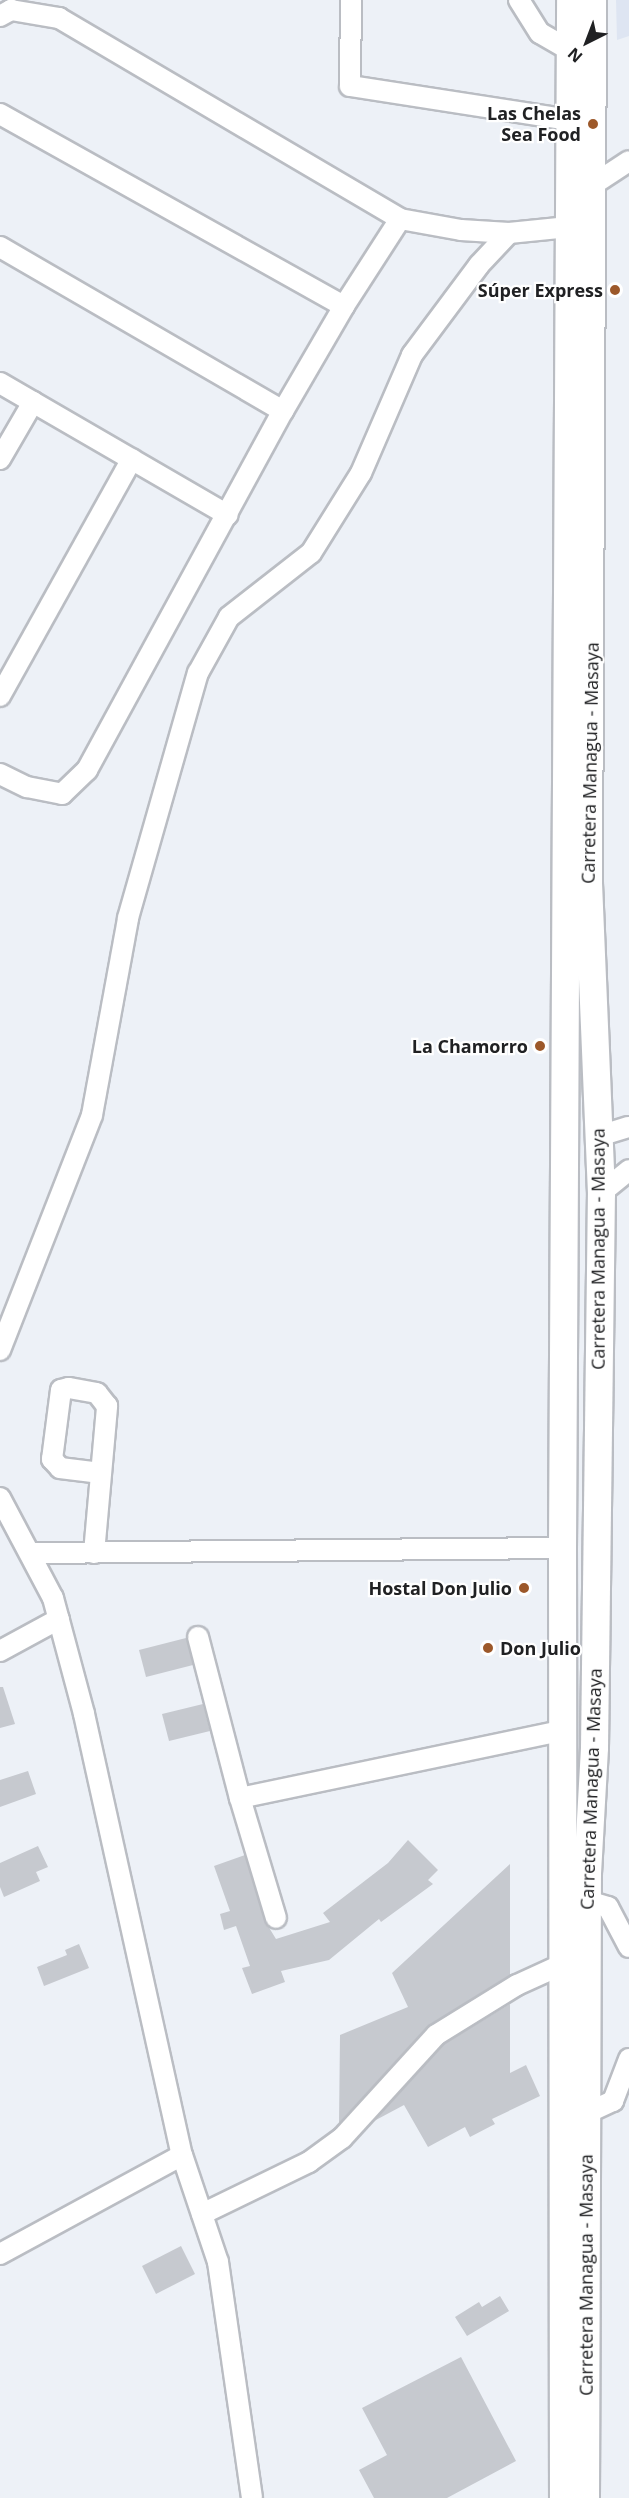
<!DOCTYPE html>
<html>
<head>
<meta charset="utf-8">
<style>
	body { margin:0 }
	#map { position:relative; width:629px; height:2498px; overflow:hidden; background:#edf1f7; font-family:"Open Sans",sans-serif }
	div>[style] { position:absolute }
	.built>* { inset:0; background:#dee5f2 }
	.building>* { inset:0; background:#c6c9cf }
	.roads { filter:drop-shadow(2px 0 #babdc3) drop-shadow(-2px 0 #babdc3) drop-shadow(0 2px #babdc3) drop-shadow(0 -2px #babdc3) }
	.minor>* { height:20px; margin:-10px; padding:0 10px; transform-origin:10px; border-radius:10px; background:#fff }
	.highway>* { height:27px; margin:-13.5px; padding:0 13.5px; transform-origin:13.5px; border-radius:13.5px; background:#fff }
	.dots>* { width:16px; height:16px; translate:-50% -50%; box-sizing:border-box; border:3px solid #fff; border-radius:50% }
	span { translate:-50% -50%; white-space:nowrap; text-align:center; line-height:1.15; -webkit-text-stroke:4.5px #fff; paint-order:stroke }
	.poi-label { font-size:18px; color:#202123; font-weight:700 }
	.right { translate:-100% -50%; text-align:right }
	.left { translate:0 -50%; text-align:left }
	.street-label { font-size:18px; color:#202123 }
	.north { position:absolute; left:557px; top:12px; width:60px; height:60px; -webkit-text-stroke:4px #fff; paint-order:stroke; rotate:222deg; font-size:16px; font-weight:700; line-height:24px; text-align:center; color:#202123 }
	.north::after { content:''; display:block; margin:auto; width:21px; height:27px; background:#202123; clip-path:polygon(50% 0,100% 100%,50% 72%,0 100%) }
</style>
</head>
<body>
<div id="map">
	<div class="built">
		<div style="clip-path:polygon(616px 0,629px 0,629px 36px,617px 40px)"></div>
	</div>
	<div class="building">
		<div style="clip-path:polygon(186px 1638px,193px 1665px,146px 1677px,139px 1650px)"></div>
		<div style="clip-path:polygon(0 1687px,3px 1687px,15px 1724px,0 1728px)"></div>
		<div style="clip-path:polygon(203px 1704px,210px 1731px,169px 1741px,162px 1714px)"></div>
		<div style="clip-path:polygon(28px 1771px,36px 1794px,0 1807px,0 1780px)"></div>
		<div style="clip-path:polygon(408px 1840px,438px 1870px,428px 1880px,433px 1884px,381px 1922px,379px 1919px,329px 1960px,281px 1971px,285px 1982px,252px 1994px,242px 1968px,250px 1966px,236px 1926px,224px 1930px,220px 1914px,230px 1911px,214px 1866px,245px 1855px,265px 1921px,276px 1939px,330px 1922px,323px 1913px,388px 1863px)"></div>
		<div style="clip-path:polygon(38px 1846px,48px 1867px,36px 1872px,40px 1881px,4px 1897px,0 1887px,0 1863px)"></div>
		<div style="clip-path:polygon(510px 1864px,510px 1975px,427px 2027px,339px 2123px,340px 2035px,408px 2007px,392px 1973px)"></div>
		<div style="clip-path:polygon(79px 1944px,89px 1968px,44px 1986px,37px 1967px,67px 1955px,65px 1950px)"></div>
		<div style="clip-path:polygon(510px 2004px,510px 2073px,526px 2065px,540px 2096px,492px 2119px,495px 2124px,470px 2137px,465px 2127px,428px 2147px,404px 2105px,374px 2121px,444px 2044px)"></div>
		<div style="clip-path:polygon(181px 2246px,195px 2274px,156px 2294px,142px 2266px)"></div>
		<div style="clip-path:polygon(500px 2296px,509px 2311px,467px 2336px,455px 2317px,479px 2302px,482px 2307px)"></div>
		<div style="clip-path:polygon(461px 2357px,516px 2461px,447px 2498px,374px 2498px,359px 2470px,387px 2455px,362px 2408px)"></div>
	</div>
	<div class="roads">
		<div class="minor">
			<div style="left:351px;top:0;width:86px;rotate:90.7deg"></div>
			<div style="left:350px;top:86px;width:222px;rotate:8.8deg"></div>
			<div style="left:519px;top:0;width:39px;rotate:58deg"></div>
			<div style="left:540px;top:33px;width:34px;rotate:30deg"></div>
			<div style="left:0;top:16px;width:13px;rotate:-29deg"></div>
			<div style="left:11px;top:10px;width:49px;rotate:9.5deg"></div>
			<div style="left:59px;top:18px;width:396px;rotate:30.5deg"></div>
			<div style="left:400px;top:219px;width:62px;rotate:10.2deg"></div>
			<div style="left:461px;top:230px;width:48px;rotate:3.6deg"></div>
			<div style="left:509px;top:233px;width:60px;rotate:-5.7deg"></div>
			<div style="left:0;top:114px;width:394px;rotate:29.2deg"></div>
			<div style="left:591px;top:186px;width:45px;rotate:-33.3deg"></div>
			<div style="left:0;top:247px;width:327px;rotate:30.1deg"></div>
			<div style="left:0;top:383px;width:263px;rotate:30.1deg"></div>
			<div style="left:0;top:459px;width:66px;rotate:-59.9deg"></div>
			<div style="left:0;top:696px;width:271px;rotate:-60.9deg"></div>
			<div style="left:0;top:774px;width:30px;rotate:26deg"></div>
			<div style="left:27px;top:787px;width:36px;rotate:11deg"></div>
			<div style="left:62px;top:794px;width:35px;rotate:-44deg"></div>
			<div style="left:87px;top:770px;width:409px;rotate:-61.4deg"></div>
			<div style="left:283px;top:411px;width:121px;rotate:-59.8deg"></div>
			<div style="left:344px;top:306px;width:103px;rotate:-57.2deg"></div>
			<div style="left:599px;top:1136px;width:31px;rotate:-17deg"></div>
			<div style="left:601px;top:1193px;width:36px;rotate:-39deg"></div>
			<div style="left:0;top:1350px;width:252px;rotate:-68.6deg"></div>
			<div style="left:92px;top:1115px;width:200px;rotate:-79.6deg"></div>
			<div style="left:128px;top:918px;width:255px;rotate:-74.1deg"></div>
			<div style="left:198px;top:673px;width:64px;rotate:-61deg"></div>
			<div style="left:229px;top:617px;width:104px;rotate:-38deg"></div>
			<div style="left:311px;top:553px;width:94px;rotate:-58deg"></div>
			<div style="left:361px;top:473px;width:129px;rotate:-66.6deg"></div>
			<div style="left:412px;top:355px;width:112px;rotate:-53.3deg"></div>
			<div style="left:479px;top:265px;width:44px;rotate:-46.8deg"></div>
			<div style="left:0;top:1498px;width:113px;rotate:62.1deg"></div>
			<div style="left:53px;top:1598px;width:120px;rotate:75deg"></div>
			<div style="left:84px;top:1714px;width:452px;rotate:77.5deg"></div>
			<div style="left:182px;top:2155px;width:113px;rotate:71.4deg"></div>
			<div style="left:218px;top:2262px;width:238px;rotate:81.8deg"></div>
			<div style="left:32px;top:1553px;width:530px;rotate:-0.54deg"></div>
			<div style="left:94px;top:1553px;width:148px;rotate:-84.9deg"></div>
			<div style="left:107px;top:1406px;width:16px;rotate:-128deg"></div>
			<div style="left:97px;top:1393px;width:29px;rotate:-170deg"></div>
			<div style="left:68px;top:1388px;width:7px;rotate:164deg"></div>
			<div style="left:61px;top:1390px;width:70px;rotate:97.4deg"></div>
			<div style="left:52px;top:1459px;width:12px;rotate:48deg"></div>
			<div style="left:60px;top:1468px;width:39px;rotate:7deg"></div>
			<div style="left:198px;top:1637px;width:166px;rotate:75.4deg"></div>
			<div style="left:240px;top:1798px;width:332px;rotate:-11.8deg"></div>
			<div style="left:0;top:1651px;width:67px;rotate:-28.5deg"></div>
			<div style="left:240px;top:1798px;width:125px;rotate:73.3deg"></div>
			<div style="left:588px;top:1901px;width:21px;rotate:17deg"></div>
			<div style="left:608px;top:1907px;width:45px;rotate:62.3deg"></div>
			<div style="left:587px;top:2113px;width:29px;rotate:-25deg"></div>
			<div style="left:613px;top:2101px;width:45px;rotate:-69.1deg"></div>
			<div style="left:202px;top:2214px;width:119px;rotate:-25.9deg"></div>
			<div style="left:309px;top:2162px;width:41px;rotate:-36deg"></div>
			<div style="left:342px;top:2138px;width:139px;rotate:-47.6deg"></div>
			<div style="left:436px;top:2035px;width:95px;rotate:-31.7deg"></div>
			<div style="left:517px;top:1985px;width:51px;rotate:-24.5deg"></div>
			<div style="left:0;top:2254px;width:207px;rotate:-28.5deg"></div>
		</div>
		<div class="highway">
			<div style="left:563px;top:2498px;width:950px;rotate:-90.06deg"></div>
			<div style="left:562px;top:1548px;width:1548px;rotate:-89.7deg"></div>
			<div style="left:585px;top:2498px;width:625px;rotate:-89.82deg"></div>
			<div style="left:587px;top:1873px;width:126px;rotate:-86.8deg"></div>
			<div style="left:594px;top:1747px;width:554px;rotate:-89.28deg"></div>
			<div style="left:601px;top:1193px;width:311px;rotate:-92.4deg"></div>
			<div style="left:588px;top:882px;width:882px;rotate:-89.74deg"></div>
		</div>
	</div>
	<div class="dots">
		<div style="left:593px;top:124px;background:#9c582a"></div>
		<div style="left:615px;top:290px;background:#9c582a"></div>
		<div style="left:540px;top:1046px;background:#9c582a"></div>
		<div style="left:524px;top:1588px;background:#9c582a"></div>
		<div style="left:488px;top:1648px;background:#9c582a"></div>
	</div>
	<div class="poi-label">
		<span class="right" style="left:581px;top:124px">Las Chelas<br>Sea Food</span>
		<span class="right" style="left:603px;top:290px">Súper Express</span>
		<span class="right" style="left:528px;top:1046px">La Chamorro</span>
		<span class="right" style="left:512px;top:1588px">Hostal Don Julio</span>
		<span class="left" style="left:500px;top:1648px">Don Julio</span>
	</div>
	<div class="street-label">
		<span style="left:590px;top:763px;rotate:-89deg">Carretera Managua - Masaya</span>
		<span style="left:598px;top:1249px;rotate:-90deg">Carretera Managua - Masaya</span>
		<span style="left:591px;top:1789px;rotate:-88deg">Carretera Managua - Masaya</span>
		<span style="left:586px;top:2275px;rotate:-90deg">Carretera Managua - Masaya</span>
	</div>
	<div class="north">N</div>
</div>
</body>
</html>
